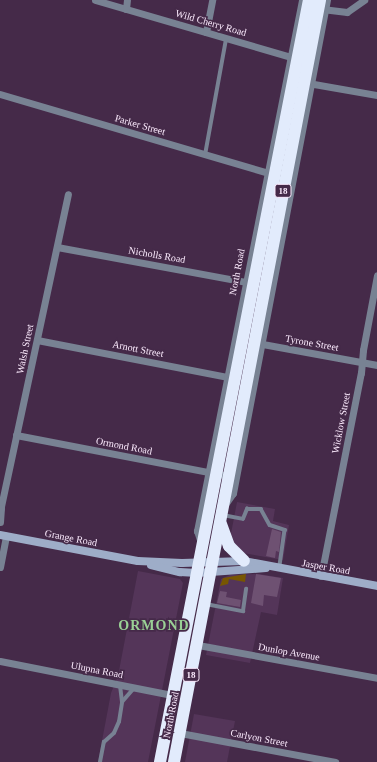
<!DOCTYPE html>
<html>
<head>
<meta charset="utf-8">
<style>
	body { margin:0 }
	#map { position:relative; width:377px; height:762px; overflow:hidden; background:#452a49; font-family:Georgia,serif }
	div>[style] { position:absolute }
	.built>* { inset:0; background:#543559 }
	.green>* { inset:0; background:#775602 }
	.building>* { inset:0; background:#6e5172 }
	.lane>* { height:3.5px; margin:-1.75px; padding:0 1.75px; transform-origin:1.75px; border-radius:1.75px; background:#788293 }
	.street>* { height:7px; margin:-3.5px; padding:0 3.5px; transform-origin:3.5px; border-radius:3.5px; background:#788293 }
	.secondary>* { height:8px; margin:-4px; padding:0 4px; transform-origin:4px; border-radius:4px; background:#9eadc8 }
	.highway>* { height:12px; margin:-6px; padding:0 6px; transform-origin:6px; border-radius:6px; background:#e2ebfc }
	span { translate:-50% -50%; white-space:nowrap; text-align:center; line-height:1.15; -webkit-text-stroke:3.5px #452a49; paint-order:stroke }
	.shield-label span { padding:1px 3px; background:#452a49; border:1px solid; border-radius:3px; -webkit-text-stroke-width:0 }
	.shield-label { font-size:9px; color:#fcebfe; font-weight:700 }
	.street-label { font-size:10px; color:#fcebfe }
	.district-label { font-size:14px; color:#9ad095; font-weight:700; letter-spacing:1px }
</style>
</head>
<body>
<div id="map">
	<div class="built">
		<div style="clip-path:polygon(237px 502px,275px 509px,273px 521px,289px 525px,283px 560px,243px 553px,230px 539px)"></div>
		<div style="clip-path:polygon(138px 571px,180px 579px,183px 583px,148px 762px,98px 762px,111px 693px,118px 676px)"></div>
		<div style="clip-path:polygon(259px 574px,283px 578px,277px 615px,261px 612px,250px 663px,206px 655px,221px 579px,230px 575px)"></div>
		<div style="clip-path:polygon(194px 714px,235px 721px,227px 762px,185px 762px)"></div>
	</div>
	<div class="green">
		<div style="clip-path:polygon(246px 574px,245px 582px,229px 579px,228px 584px,220px 586px,223px 578px)"></div>
	</div>
	<div class="building">
		<div style="clip-path:polygon(272px 529px,281px 532px,279px 552px,276px 551px,275px 558px,266px 556px)"></div>
		<div style="clip-path:polygon(256px 574px,281px 578px,277px 597px,264px 595px,263px 606px,251px 603px)"></div>
		<div style="clip-path:polygon(220px 591px,227px 592px,226px 597px,241px 600px,240px 607px,217px 603px)"></div>
	</div>
	<div class="lane">
		<div style="left:205px;top:155px;width:118px;rotate:-79.7deg"></div>
		<div style="left:223px;top:515px;width:20px;rotate:11deg"></div>
		<div style="left:243px;top:519px;width:11px;rotate:-68deg"></div>
		<div style="left:247px;top:509px;width:14px"></div>
		<div style="left:261px;top:509px;width:18px;rotate:61deg"></div>
		<div style="left:270px;top:525px;width:16px;rotate:18deg"></div>
		<div style="left:285px;top:530px;width:37px;rotate:98deg"></div>
		<div style="left:206px;top:604px;width:38px;rotate:11deg"></div>
		<div style="left:243px;top:611px;width:22px;rotate:-82deg"></div>
		<div style="left:122px;top:702px;width:18px;rotate:-49deg"></div>
		<div style="left:100px;top:762px;width:20px;rotate:-79deg"></div>
		<div style="left:104px;top:742px;width:13px;rotate:-42deg"></div>
		<div style="left:114px;top:733px;width:12px;rotate:-66deg"></div>
		<div style="left:119px;top:722px;width:20px;rotate:-81deg"></div>
		<div style="left:122px;top:702px;width:17px;rotate:-97deg"></div>
	</div>
	<div class="street">
		<div style="left:95px;top:0;width:208px;rotate:16.2deg"></div>
		<div style="left:126px;top:9px;width:9px;rotate:-84deg"></div>
		<div style="left:322px;top:9px;width:25px;rotate:7deg"></div>
		<div style="left:347px;top:12px;width:21px;rotate:-35deg"></div>
		<div style="left:206px;top:32px;width:33px;rotate:-79deg"></div>
		<div style="left:308px;top:83px;width:70px;rotate:9.9deg"></div>
		<div style="left:0;top:94px;width:284px;rotate:16.4deg"></div>
		<div style="left:57px;top:247px;width:197px;rotate:10.5deg"></div>
		<div style="left:37px;top:340px;width:200px;rotate:11deg"></div>
		<div style="left:257px;top:343px;width:122px;rotate:10.4deg"></div>
		<div style="left:16px;top:435px;width:216px;rotate:10.9deg"></div>
		<div style="left:226px;top:503px;width:12px;rotate:-55deg"></div>
		<div style="left:233px;top:493px;width:502px;rotate:-79.21deg"></div>
		<div style="left:0;top:511px;width:324px;rotate:-77.9deg"></div>
		<div style="left:0;top:522px;width:14px;rotate:-86deg"></div>
		<div style="left:201px;top:543px;width:13px;rotate:-108deg"></div>
		<div style="left:197px;top:531px;width:541px;rotate:-78.81deg"></div>
		<div style="left:0;top:567px;width:32px;rotate:-79deg"></div>
		<div style="left:321px;top:576px;width:207px;rotate:-78.9deg"></div>
		<div style="left:361px;top:373px;width:23px;rotate:-85deg"></div>
		<div style="left:363px;top:350px;width:76px;rotate:-79.4deg"></div>
		<div style="left:198px;top:645px;width:182px;rotate:10.4deg"></div>
		<div style="left:0;top:661px;width:179px;rotate:11.2deg"></div>
		<div style="left:180px;top:733px;width:158px;rotate:10.6deg"></div>
	</div>
	<div class="secondary">
		<div style="left:0;top:535px;width:140px;rotate:10.7deg"></div>
		<div style="left:138px;top:561px;width:44px;rotate:2.6deg"></div>
		<div style="left:182px;top:563px;width:62px;rotate:-1.8deg"></div>
		<div style="left:244px;top:561px;width:135px;rotate:10.6deg"></div>
		<div style="left:151px;top:565px;width:30px;rotate:14deg"></div>
		<div style="left:180px;top:572px;width:17px;rotate:3deg"></div>
		<div style="left:197px;top:573px;width:69px;rotate:-4.1deg"></div>
	</div>
	<div class="highway">
		<div style="left:221px;top:524px;width:23px;rotate:70deg"></div>
		<div style="left:229px;top:546px;width:21px;rotate:45deg"></div>
		<div style="left:160px;top:762px;width:776px;rotate:-78.94deg"></div>
		<div style="left:174px;top:762px;width:776px;rotate:-79.15deg"></div>
	</div>
	<div class="shield-label">
		<span style="left:283px;top:191px">18</span>
		<span style="left:191px;top:675px">18</span>
	</div>
	<div class="street-label">
		<span style="left:211px;top:23px;rotate:16deg">Wild Cherry Road</span>
		<span style="left:140px;top:125px;rotate:16deg">Parker Street</span>
		<span style="left:157px;top:255px;rotate:10deg">Nicholls Road</span>
		<span style="left:237px;top:272px;rotate:-79deg">North Road</span>
		<span style="left:312px;top:343px;rotate:10deg">Tyrone Street</span>
		<span style="left:25px;top:349px;rotate:-78deg">Walsh Street</span>
		<span style="left:138px;top:349px;rotate:11deg">Arnott Street</span>
		<span style="left:341px;top:423px;rotate:-79deg">Wicklow Street</span>
		<span style="left:124px;top:446px;rotate:11deg">Ormond Road</span>
		<span style="left:71px;top:538px;rotate:11deg">Grange Road</span>
		<span style="left:326px;top:567px;rotate:10deg">Jasper Road</span>
		<span style="left:289px;top:652px;rotate:10deg">Dunlop Avenue</span>
		<span style="left:97px;top:670px;rotate:11deg">Ulupna Road</span>
		<span style="left:171px;top:715px;rotate:-79deg">North Road</span>
		<span style="left:259px;top:738px;rotate:11deg">Carlyon Street</span>
	</div>
	<div class="district-label">
		<span style="left:154px;top:626px">ORMOND</span>
	</div>
</div>
</body>
</html>
